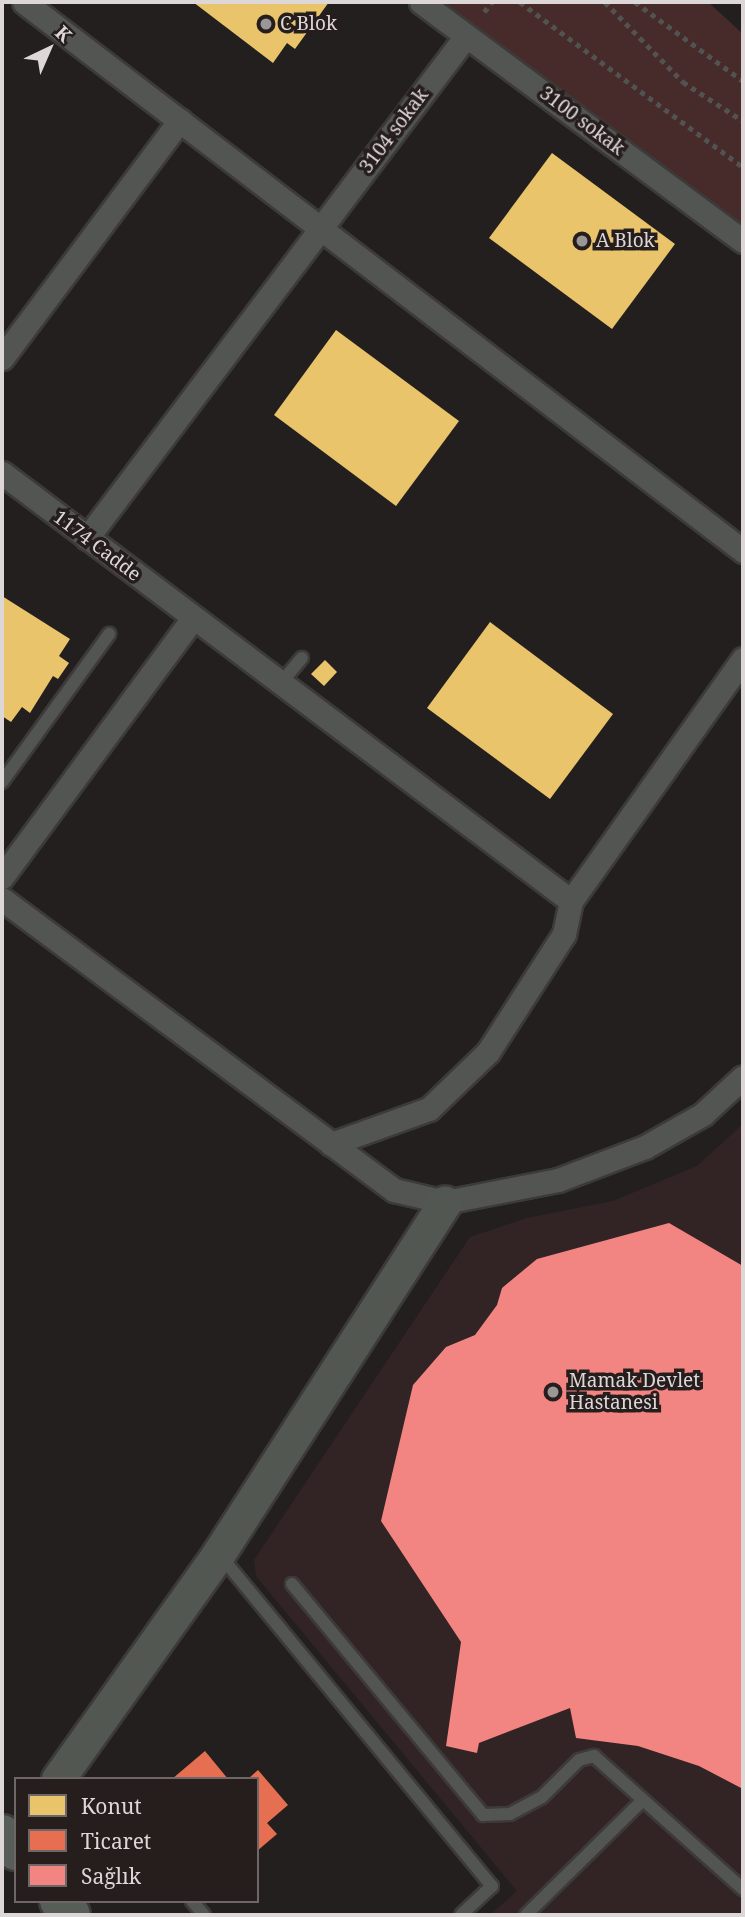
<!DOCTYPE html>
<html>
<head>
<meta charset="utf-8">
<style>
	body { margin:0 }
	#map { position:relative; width:745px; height:1917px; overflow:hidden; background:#241f1f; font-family:"Noto Serif",serif }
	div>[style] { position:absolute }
	.built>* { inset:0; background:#322424 }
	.green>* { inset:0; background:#472a2a }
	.homes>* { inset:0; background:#e9c46a }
	.shops>* { inset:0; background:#e76f51 }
	.health>* { inset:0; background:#f28482 }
	.path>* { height:4.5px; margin-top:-2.25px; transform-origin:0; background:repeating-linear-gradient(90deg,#525251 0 5px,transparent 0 10px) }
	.roads { filter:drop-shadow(2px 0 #3d3a3a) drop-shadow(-2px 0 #3d3a3a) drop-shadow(0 2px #3d3a3a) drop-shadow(0 -2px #3d3a3a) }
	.lane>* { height:12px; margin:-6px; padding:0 6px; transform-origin:6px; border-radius:6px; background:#535553 }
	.street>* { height:23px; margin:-11.5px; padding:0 11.5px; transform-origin:11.5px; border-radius:11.5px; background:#535553 }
	.secondary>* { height:33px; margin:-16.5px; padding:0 16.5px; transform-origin:16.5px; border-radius:16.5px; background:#535752 }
	.highway>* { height:38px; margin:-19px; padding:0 19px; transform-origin:19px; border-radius:19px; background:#575e57 }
	.dots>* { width:19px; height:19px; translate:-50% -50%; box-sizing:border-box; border:4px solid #261d1d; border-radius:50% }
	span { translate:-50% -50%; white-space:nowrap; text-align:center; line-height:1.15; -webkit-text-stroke:7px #261d1d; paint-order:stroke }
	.poi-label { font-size:19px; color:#ddd7d7 }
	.left { translate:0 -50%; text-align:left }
	.street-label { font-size:19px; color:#ddd7d7 }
	.frame { position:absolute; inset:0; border:4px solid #ddd7d7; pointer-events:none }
	.legend { position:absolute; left:14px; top:1777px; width:245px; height:126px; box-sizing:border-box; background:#261d1d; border:2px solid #6f6767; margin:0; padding:9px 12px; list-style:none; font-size:21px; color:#ddd7d7 }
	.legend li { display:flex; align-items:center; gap:14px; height:35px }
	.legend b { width:35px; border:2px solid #6f6767 }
	.north { position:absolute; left:14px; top:14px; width:70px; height:70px; -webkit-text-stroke:5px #261d1d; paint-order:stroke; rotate:44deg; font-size:19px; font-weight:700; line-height:28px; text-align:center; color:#ddd7d7 }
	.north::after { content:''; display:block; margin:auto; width:24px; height:32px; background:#ddd7d7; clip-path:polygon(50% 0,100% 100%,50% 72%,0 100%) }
</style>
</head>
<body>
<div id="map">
	<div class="built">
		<div style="clip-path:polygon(743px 1124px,743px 1915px,490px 1915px,517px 1891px,256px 1576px,254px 1560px,470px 1237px,527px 1218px,613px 1201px,697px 1166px)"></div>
	</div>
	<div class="green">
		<div style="clip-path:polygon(441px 2px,708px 2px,743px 34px,743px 228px)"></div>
	</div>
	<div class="homes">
		<div style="clip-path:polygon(193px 2px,329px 2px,295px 49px,287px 43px,273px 63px)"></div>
		<div style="clip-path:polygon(552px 153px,675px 244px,612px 329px,489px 238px)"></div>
		<div style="clip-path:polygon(336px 330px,459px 421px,396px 506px,274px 415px)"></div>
		<div style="clip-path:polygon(2px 596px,70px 639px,59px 656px,69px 663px,58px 679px,53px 676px,30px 713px,22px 707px,11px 722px,2px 716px)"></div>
		<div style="clip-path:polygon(490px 622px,613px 714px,550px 799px,427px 708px)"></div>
		<div style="clip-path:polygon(325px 660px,337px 672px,324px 686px,311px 674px)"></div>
	</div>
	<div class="shops">
		<div style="clip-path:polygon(205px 1751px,228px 1779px,172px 1779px)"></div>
		<div style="clip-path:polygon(258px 1770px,288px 1805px,267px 1823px,277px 1834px,257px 1851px,257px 1779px,248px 1779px)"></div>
	</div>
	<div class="health">
		<div style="clip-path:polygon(669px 1223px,743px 1266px,743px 1789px,699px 1766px,638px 1746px,576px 1738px,570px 1708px,479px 1743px,477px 1753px,446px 1746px,461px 1642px,381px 1521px,413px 1385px,446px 1347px,475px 1335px,497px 1305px,502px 1288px,537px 1259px)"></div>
	</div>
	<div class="path">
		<div style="left:520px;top:2px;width:277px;rotate:36.5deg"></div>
		<div style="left:605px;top:2px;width:112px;rotate:45.7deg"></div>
		<div style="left:683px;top:82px;width:72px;rotate:33deg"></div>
		<div style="left:635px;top:2px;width:134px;rotate:36.2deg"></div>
		<div style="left:484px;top:12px;width:13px;rotate:-51deg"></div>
	</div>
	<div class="roads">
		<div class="lane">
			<div style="left:280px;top:684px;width:34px;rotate:-50deg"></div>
			<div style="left:2px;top:782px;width:183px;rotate:-54.1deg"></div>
			<div style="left:219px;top:1554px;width:430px;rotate:50.6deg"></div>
			<div style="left:492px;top:1886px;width:42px;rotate:136.9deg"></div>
			<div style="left:292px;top:1584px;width:300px;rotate:50.4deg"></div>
			<div style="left:483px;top:1815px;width:27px;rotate:-2deg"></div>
			<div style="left:510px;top:1814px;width:36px;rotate:-28deg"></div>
			<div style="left:542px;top:1797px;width:52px;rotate:-45deg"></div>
			<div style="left:579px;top:1760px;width:16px;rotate:-15deg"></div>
			<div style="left:594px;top:1756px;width:200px;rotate:41.8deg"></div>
			<div style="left:192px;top:1901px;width:18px;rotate:49deg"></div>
			<div style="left:526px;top:1915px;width:164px;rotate:-44.5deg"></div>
		</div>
		<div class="street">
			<div style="left:24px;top:2px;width:905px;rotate:37.36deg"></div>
			<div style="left:421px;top:2px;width:401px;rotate:36.6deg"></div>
			<div style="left:2px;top:358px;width:297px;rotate:-53.2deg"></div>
			<div style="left:2px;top:473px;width:712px;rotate:36.95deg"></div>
			<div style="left:87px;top:538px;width:629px;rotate:-52.95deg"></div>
			<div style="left:2px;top:877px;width:322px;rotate:-53.6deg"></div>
			<div style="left:2px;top:899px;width:488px;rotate:36.6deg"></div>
			<div style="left:394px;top:1190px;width:52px;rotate:13.2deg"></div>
			<div style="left:445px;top:1202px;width:115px;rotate:-11deg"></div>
			<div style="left:558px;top:1180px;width:93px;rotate:-20.8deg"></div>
			<div style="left:645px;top:1147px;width:67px;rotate:-29.6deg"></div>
			<div style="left:703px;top:1114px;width:54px;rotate:-42.8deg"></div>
			<div style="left:331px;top:1144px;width:104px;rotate:-19.7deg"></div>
			<div style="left:429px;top:1109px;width:82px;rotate:-44deg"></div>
			<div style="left:488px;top:1052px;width:140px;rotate:-57.2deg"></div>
			<div style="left:564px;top:934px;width:34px;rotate:-78deg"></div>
			<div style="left:571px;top:901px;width:297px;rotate:-54.6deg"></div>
		</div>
		<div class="secondary">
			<div style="left:58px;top:1779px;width:277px;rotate:-54.5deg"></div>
			<div style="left:219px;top:1553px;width:417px;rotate:-57.2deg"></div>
		</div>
		<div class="highway">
			<div style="left:2px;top:1834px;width:22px;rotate:51deg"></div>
			<div style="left:59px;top:1901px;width:18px;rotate:49deg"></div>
		</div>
	</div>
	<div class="dots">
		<div style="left:266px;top:24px;background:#9c9797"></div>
		<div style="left:582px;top:241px;background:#9c9797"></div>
		<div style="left:553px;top:1392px;background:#9c9797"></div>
	</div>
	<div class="poi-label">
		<span class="left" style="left:280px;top:24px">C Blok</span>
		<span class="left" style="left:596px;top:241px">A Blok</span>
		<span class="left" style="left:569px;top:1392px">Mamak Devlet<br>Hastanesi</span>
	</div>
	<div class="street-label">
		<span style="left:582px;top:121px;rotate:37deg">3100 sokak</span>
		<span style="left:394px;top:131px;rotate:-53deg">3104 sokak</span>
		<span style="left:97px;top:546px;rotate:37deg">1174 Cadde</span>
	</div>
	<div class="frame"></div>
	<ul class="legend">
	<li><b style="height:19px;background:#e9c46a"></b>Konut</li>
	<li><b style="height:19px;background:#e76f51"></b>Ticaret</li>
	<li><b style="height:19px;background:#f28482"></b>Sağlık</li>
	</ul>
	<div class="north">K</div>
</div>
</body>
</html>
